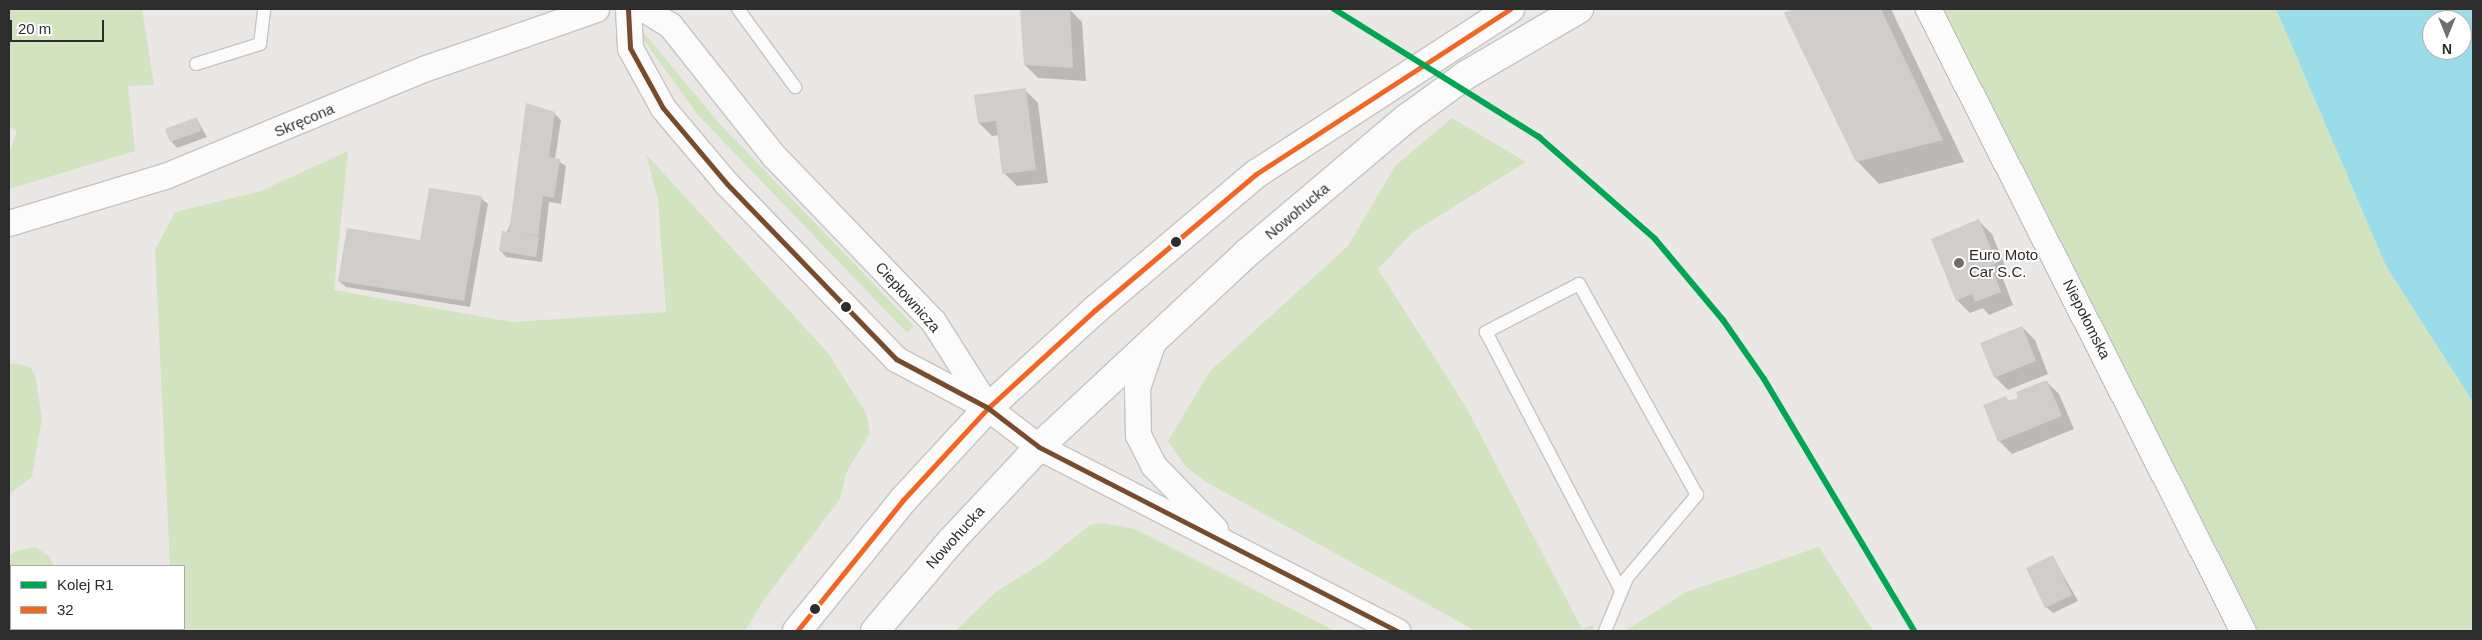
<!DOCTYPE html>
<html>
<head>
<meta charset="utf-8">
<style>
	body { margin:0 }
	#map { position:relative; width:2482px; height:640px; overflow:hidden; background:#ebe7e4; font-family:Helvetica,sans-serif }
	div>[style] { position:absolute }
	.green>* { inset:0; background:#d2e4bf }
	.water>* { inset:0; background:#9bdce9 }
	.shadow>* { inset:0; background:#0003 }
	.building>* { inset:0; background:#d0cdcb }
	.roads { filter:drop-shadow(1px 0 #c5c4c4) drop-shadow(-1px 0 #c5c4c4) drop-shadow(0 1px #c5c4c4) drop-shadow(0 -1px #c5c4c4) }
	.lane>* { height:12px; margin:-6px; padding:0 6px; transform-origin:6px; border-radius:6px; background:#fcfbfb }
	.street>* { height:25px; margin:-12.5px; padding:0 12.5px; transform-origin:12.5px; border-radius:12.5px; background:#fcfbfb }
	.secondary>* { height:28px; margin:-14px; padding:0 14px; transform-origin:14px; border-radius:14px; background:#fcfbfb }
	.bus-1>* { height:5px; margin:-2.5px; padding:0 2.5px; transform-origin:2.5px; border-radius:2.5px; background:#f26522 }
	.bus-2>* { height:5px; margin:-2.5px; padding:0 2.5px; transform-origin:2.5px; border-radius:2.5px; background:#7a4b2a }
	.rail-1>* { height:6px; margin:-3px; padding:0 3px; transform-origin:3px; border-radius:3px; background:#00a651 }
	.dots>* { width:14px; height:14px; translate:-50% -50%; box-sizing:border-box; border:2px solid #fff; border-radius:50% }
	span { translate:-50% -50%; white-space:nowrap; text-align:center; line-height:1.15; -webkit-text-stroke:4px #fff; paint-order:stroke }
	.street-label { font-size:15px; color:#2d2d2d }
	.poi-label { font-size:15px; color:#2d2d2d }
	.left { translate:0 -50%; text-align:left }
	.frame { position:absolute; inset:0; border:10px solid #2d2d2d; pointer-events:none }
	.legend { position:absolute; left:10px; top:565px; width:175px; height:65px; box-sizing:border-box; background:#fff; border:1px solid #ababab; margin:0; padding:6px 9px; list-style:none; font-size:15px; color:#2d2d2d }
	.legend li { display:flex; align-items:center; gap:10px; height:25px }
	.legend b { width:25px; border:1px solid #ababab }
	.north { position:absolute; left:2422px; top:10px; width:50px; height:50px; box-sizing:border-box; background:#fff; border:1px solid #ababab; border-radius:50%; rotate:180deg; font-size:14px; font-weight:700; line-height:20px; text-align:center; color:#2d2d2d }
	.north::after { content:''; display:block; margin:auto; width:18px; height:22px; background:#706e6d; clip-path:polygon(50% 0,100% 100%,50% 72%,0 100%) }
	.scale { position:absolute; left:10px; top:20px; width:94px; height:22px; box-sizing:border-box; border:2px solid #2d2d2d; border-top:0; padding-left:6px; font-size:15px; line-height:18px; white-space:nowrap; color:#2d2d2d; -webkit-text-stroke:4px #fff; paint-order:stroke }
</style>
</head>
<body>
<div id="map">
	<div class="green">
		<div style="clip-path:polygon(9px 9px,142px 9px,154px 85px,128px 86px,135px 151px,9px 189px,9px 154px,17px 131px,9px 127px)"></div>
		<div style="clip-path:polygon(1941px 9px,2276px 9px,2386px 266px,2473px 402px,2473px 631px,2258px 631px)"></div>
		<div style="clip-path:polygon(644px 33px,719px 123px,914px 326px,907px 333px,698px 115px,643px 39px)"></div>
		<div style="clip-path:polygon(1452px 118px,1526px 162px,1413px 232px,1378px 269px,1466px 407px,1582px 629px,1594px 625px,1593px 631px,1476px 631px,1206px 482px,1185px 466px,1168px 441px,1210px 371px,1348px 246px,1395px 166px)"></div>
		<div style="clip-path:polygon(348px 151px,334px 290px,512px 322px,666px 312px,658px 200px,646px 154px,828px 353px,866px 413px,870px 433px,846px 473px,840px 499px,763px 601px,745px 631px,173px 631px,184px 629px,184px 566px,170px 566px,155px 250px,175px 212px,261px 191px)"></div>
		<div style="clip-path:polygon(13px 363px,30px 367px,35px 375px,42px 418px,32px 477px,9px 494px,9px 365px)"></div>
		<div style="clip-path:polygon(1103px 523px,1135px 529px,1335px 631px,955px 631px,997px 591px,1042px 563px,1090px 525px)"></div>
		<div style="clip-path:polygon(35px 547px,49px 556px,54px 566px,11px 566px,11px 629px,58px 631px,9px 631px,9px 557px,15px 551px)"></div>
		<div style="clip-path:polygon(1819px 547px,1873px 631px,1625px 631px,1686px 592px)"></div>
	</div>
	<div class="water">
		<div style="clip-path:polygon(evenodd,2276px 9px,2473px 9px,2473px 402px,2386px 266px,2276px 9px,2432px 20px,2462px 20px,2462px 50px,2432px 50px,2432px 20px)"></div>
	</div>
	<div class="shadow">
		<div style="clip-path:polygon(1069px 9px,1082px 22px,1086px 81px,1038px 78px,1025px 65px,1022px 12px)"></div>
		<div style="clip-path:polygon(1794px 9px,1891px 9px,1964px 162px,1879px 184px,1857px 161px,1785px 13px)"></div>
		<div style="clip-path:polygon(1025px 90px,1038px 103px,1048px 183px,1017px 186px,1004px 173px,999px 135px,992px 136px,979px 123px)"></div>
		<div style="clip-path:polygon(554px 113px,561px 120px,555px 159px,566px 166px,561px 204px,549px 202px,542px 262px,506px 257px,500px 250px)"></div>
		<div style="clip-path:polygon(196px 118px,207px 137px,177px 148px,171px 141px)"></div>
		<div style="clip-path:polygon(481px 198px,488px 204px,470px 307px,346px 287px,339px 281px,421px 242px)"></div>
		<div style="clip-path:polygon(1979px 221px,1992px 234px,2009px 276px,2003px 279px,2013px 305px,1989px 315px,1983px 308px,1970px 313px,1957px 300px)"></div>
		<div style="clip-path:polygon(2022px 327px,2035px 340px,2048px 374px,2008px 390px,1995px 377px)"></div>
		<div style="clip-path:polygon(2046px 381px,2059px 394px,2074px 429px,2012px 454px,1999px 441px,2005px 397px,2010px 402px,2019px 398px)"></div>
		<div style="clip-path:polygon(2053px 557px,2078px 601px,2053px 613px,2046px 607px)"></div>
	</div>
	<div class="building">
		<div style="clip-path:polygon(1070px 9px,1073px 68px,1024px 65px,1020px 10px)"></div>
		<div style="clip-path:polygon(1792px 9px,1881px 9px,1943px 140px,1856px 162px,1784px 13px)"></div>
		<div style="clip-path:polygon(1026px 88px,1036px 170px,1002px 174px,996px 121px,978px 123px,974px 95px)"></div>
		<div style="clip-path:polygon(526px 103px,555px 112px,549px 157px,560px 159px,554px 198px,543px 196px,538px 236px,521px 233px,539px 237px,536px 257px,499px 251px,502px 231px,509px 232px)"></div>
		<div style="clip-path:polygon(197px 117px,201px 131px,170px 142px,165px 129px)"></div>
		<div style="clip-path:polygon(429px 188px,482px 196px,464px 301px,338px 281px,347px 228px,420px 240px)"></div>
		<div style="clip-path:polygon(1979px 219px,1997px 263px,1991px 266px,2001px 292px,1975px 302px,1972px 294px,1956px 301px,1931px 239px)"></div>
		<div style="clip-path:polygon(2022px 326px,2036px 361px,1994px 378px,1980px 343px)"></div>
		<div style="clip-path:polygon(2047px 380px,2062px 416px,1998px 442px,1983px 405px,2006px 396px,2008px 401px,2018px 398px,2016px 392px)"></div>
		<div style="clip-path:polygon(2053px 555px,2072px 595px,2045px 608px,2026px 568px)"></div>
	</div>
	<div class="roads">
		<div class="lane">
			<div style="left:738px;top:9px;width:97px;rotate:53.8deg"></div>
			<div style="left:196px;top:64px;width:67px;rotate:-17.4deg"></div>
			<div style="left:260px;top:44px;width:35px;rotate:-83deg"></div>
			<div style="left:1605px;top:631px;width:57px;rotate:-67.5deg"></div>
			<div style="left:1627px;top:578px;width:109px;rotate:-49.9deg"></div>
			<div style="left:1697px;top:495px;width:242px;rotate:-119.2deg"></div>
			<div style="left:1579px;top:284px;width:105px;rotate:152.7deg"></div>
			<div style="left:1486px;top:332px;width:291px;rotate:62.4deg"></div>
		</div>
		<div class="street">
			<div style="left:628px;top:9px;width:39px;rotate:87deg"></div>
			<div style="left:630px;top:48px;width:68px;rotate:61.2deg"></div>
			<div style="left:663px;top:108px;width:99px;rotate:49.9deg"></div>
			<div style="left:727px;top:184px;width:243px;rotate:46deg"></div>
			<div style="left:896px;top:359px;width:104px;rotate:28deg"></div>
			<div style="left:988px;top:408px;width:64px;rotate:37.4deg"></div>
			<div style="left:1039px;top:447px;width:403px;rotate:27.2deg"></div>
			<div style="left:644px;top:9px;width:31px;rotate:32deg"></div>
			<div style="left:670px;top:25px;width:167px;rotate:51.6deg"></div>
			<div style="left:774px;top:156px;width:229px;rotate:46.1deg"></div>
			<div style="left:933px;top:321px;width:101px;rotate:57.6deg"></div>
			<div style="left:1928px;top:9px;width:697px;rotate:63.14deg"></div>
			<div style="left:9px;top:223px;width:163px;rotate:-16.8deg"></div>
			<div style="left:165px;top:176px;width:282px;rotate:-22.5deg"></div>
			<div style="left:426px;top:68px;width:180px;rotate:-19.1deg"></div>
			<div style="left:1154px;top:338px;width:53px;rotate:108.8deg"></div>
			<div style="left:1137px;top:388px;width:47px;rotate:88.8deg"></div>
			<div style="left:1138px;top:435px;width:34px;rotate:63deg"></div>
			<div style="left:1153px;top:465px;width:89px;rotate:45.9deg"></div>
		</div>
		<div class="secondary">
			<div style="left:797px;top:631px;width:169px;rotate:-51deg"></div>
			<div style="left:903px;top:500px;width:125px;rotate:-47.3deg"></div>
			<div style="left:988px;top:408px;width:145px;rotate:-42.5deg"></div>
			<div style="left:1095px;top:310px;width:211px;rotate:-40.2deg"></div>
			<div style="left:1256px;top:174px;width:303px;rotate:-33deg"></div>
			<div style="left:875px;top:631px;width:119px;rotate:-49.8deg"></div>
			<div style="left:952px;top:540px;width:127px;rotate:-46.9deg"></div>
			<div style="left:1039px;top:447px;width:284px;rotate:-43deg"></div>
			<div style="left:1247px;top:253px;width:209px;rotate:-40.2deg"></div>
			<div style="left:1407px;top:118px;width:73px;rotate:-36.1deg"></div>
			<div style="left:1466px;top:75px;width:131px;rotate:-30.3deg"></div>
		</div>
	</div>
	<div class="bus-1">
		<div style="left:797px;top:631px;width:169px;rotate:-51deg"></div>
		<div style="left:903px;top:500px;width:125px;rotate:-47.3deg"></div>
		<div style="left:988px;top:408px;width:145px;rotate:-42.5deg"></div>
		<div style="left:1095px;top:310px;width:211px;rotate:-40.2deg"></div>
		<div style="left:1256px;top:174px;width:303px;rotate:-33deg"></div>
	</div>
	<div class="bus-2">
		<div style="left:628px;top:9px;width:39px;rotate:87deg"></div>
		<div style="left:630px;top:48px;width:68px;rotate:61.2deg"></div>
		<div style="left:663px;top:108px;width:99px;rotate:49.9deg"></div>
		<div style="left:727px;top:184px;width:243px;rotate:46deg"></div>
		<div style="left:896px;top:359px;width:104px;rotate:28deg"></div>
		<div style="left:988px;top:408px;width:64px;rotate:37.4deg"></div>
		<div style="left:1039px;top:447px;width:403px;rotate:27.2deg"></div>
	</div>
	<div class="rail-1">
		<div style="left:1334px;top:9px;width:242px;rotate:32deg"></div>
		<div style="left:1539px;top:137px;width:154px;rotate:41.3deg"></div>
		<div style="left:1655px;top:239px;width:106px;rotate:50deg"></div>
		<div style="left:1723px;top:320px;width:72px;rotate:55.2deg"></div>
		<div style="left:1764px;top:379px;width:293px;rotate:59.2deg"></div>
	</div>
	<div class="dots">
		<div style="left:1176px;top:242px;background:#2d2d2d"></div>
		<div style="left:1959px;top:263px;background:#706e6d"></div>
		<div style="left:846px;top:307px;background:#2d2d2d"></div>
		<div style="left:815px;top:609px;background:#2d2d2d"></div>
	</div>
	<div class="street-label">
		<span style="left:304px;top:120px;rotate:-23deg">Skręcona</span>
		<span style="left:1297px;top:211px;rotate:-40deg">Nowohucka</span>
		<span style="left:908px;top:297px;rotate:48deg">Ciepłownicza</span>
		<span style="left:2087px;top:319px;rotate:63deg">Niepołomska</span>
		<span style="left:955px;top:537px;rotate:-48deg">Nowohucka</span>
	</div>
	<div class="poi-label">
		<span class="left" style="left:1969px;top:263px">Euro Moto<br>Car S.C.</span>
	</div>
	<div class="frame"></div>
	<ul class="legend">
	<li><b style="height:6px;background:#00a651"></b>Kolej R1</li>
	<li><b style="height:6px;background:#f26522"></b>32</li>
	</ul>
	<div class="north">N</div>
	<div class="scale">20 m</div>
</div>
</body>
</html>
